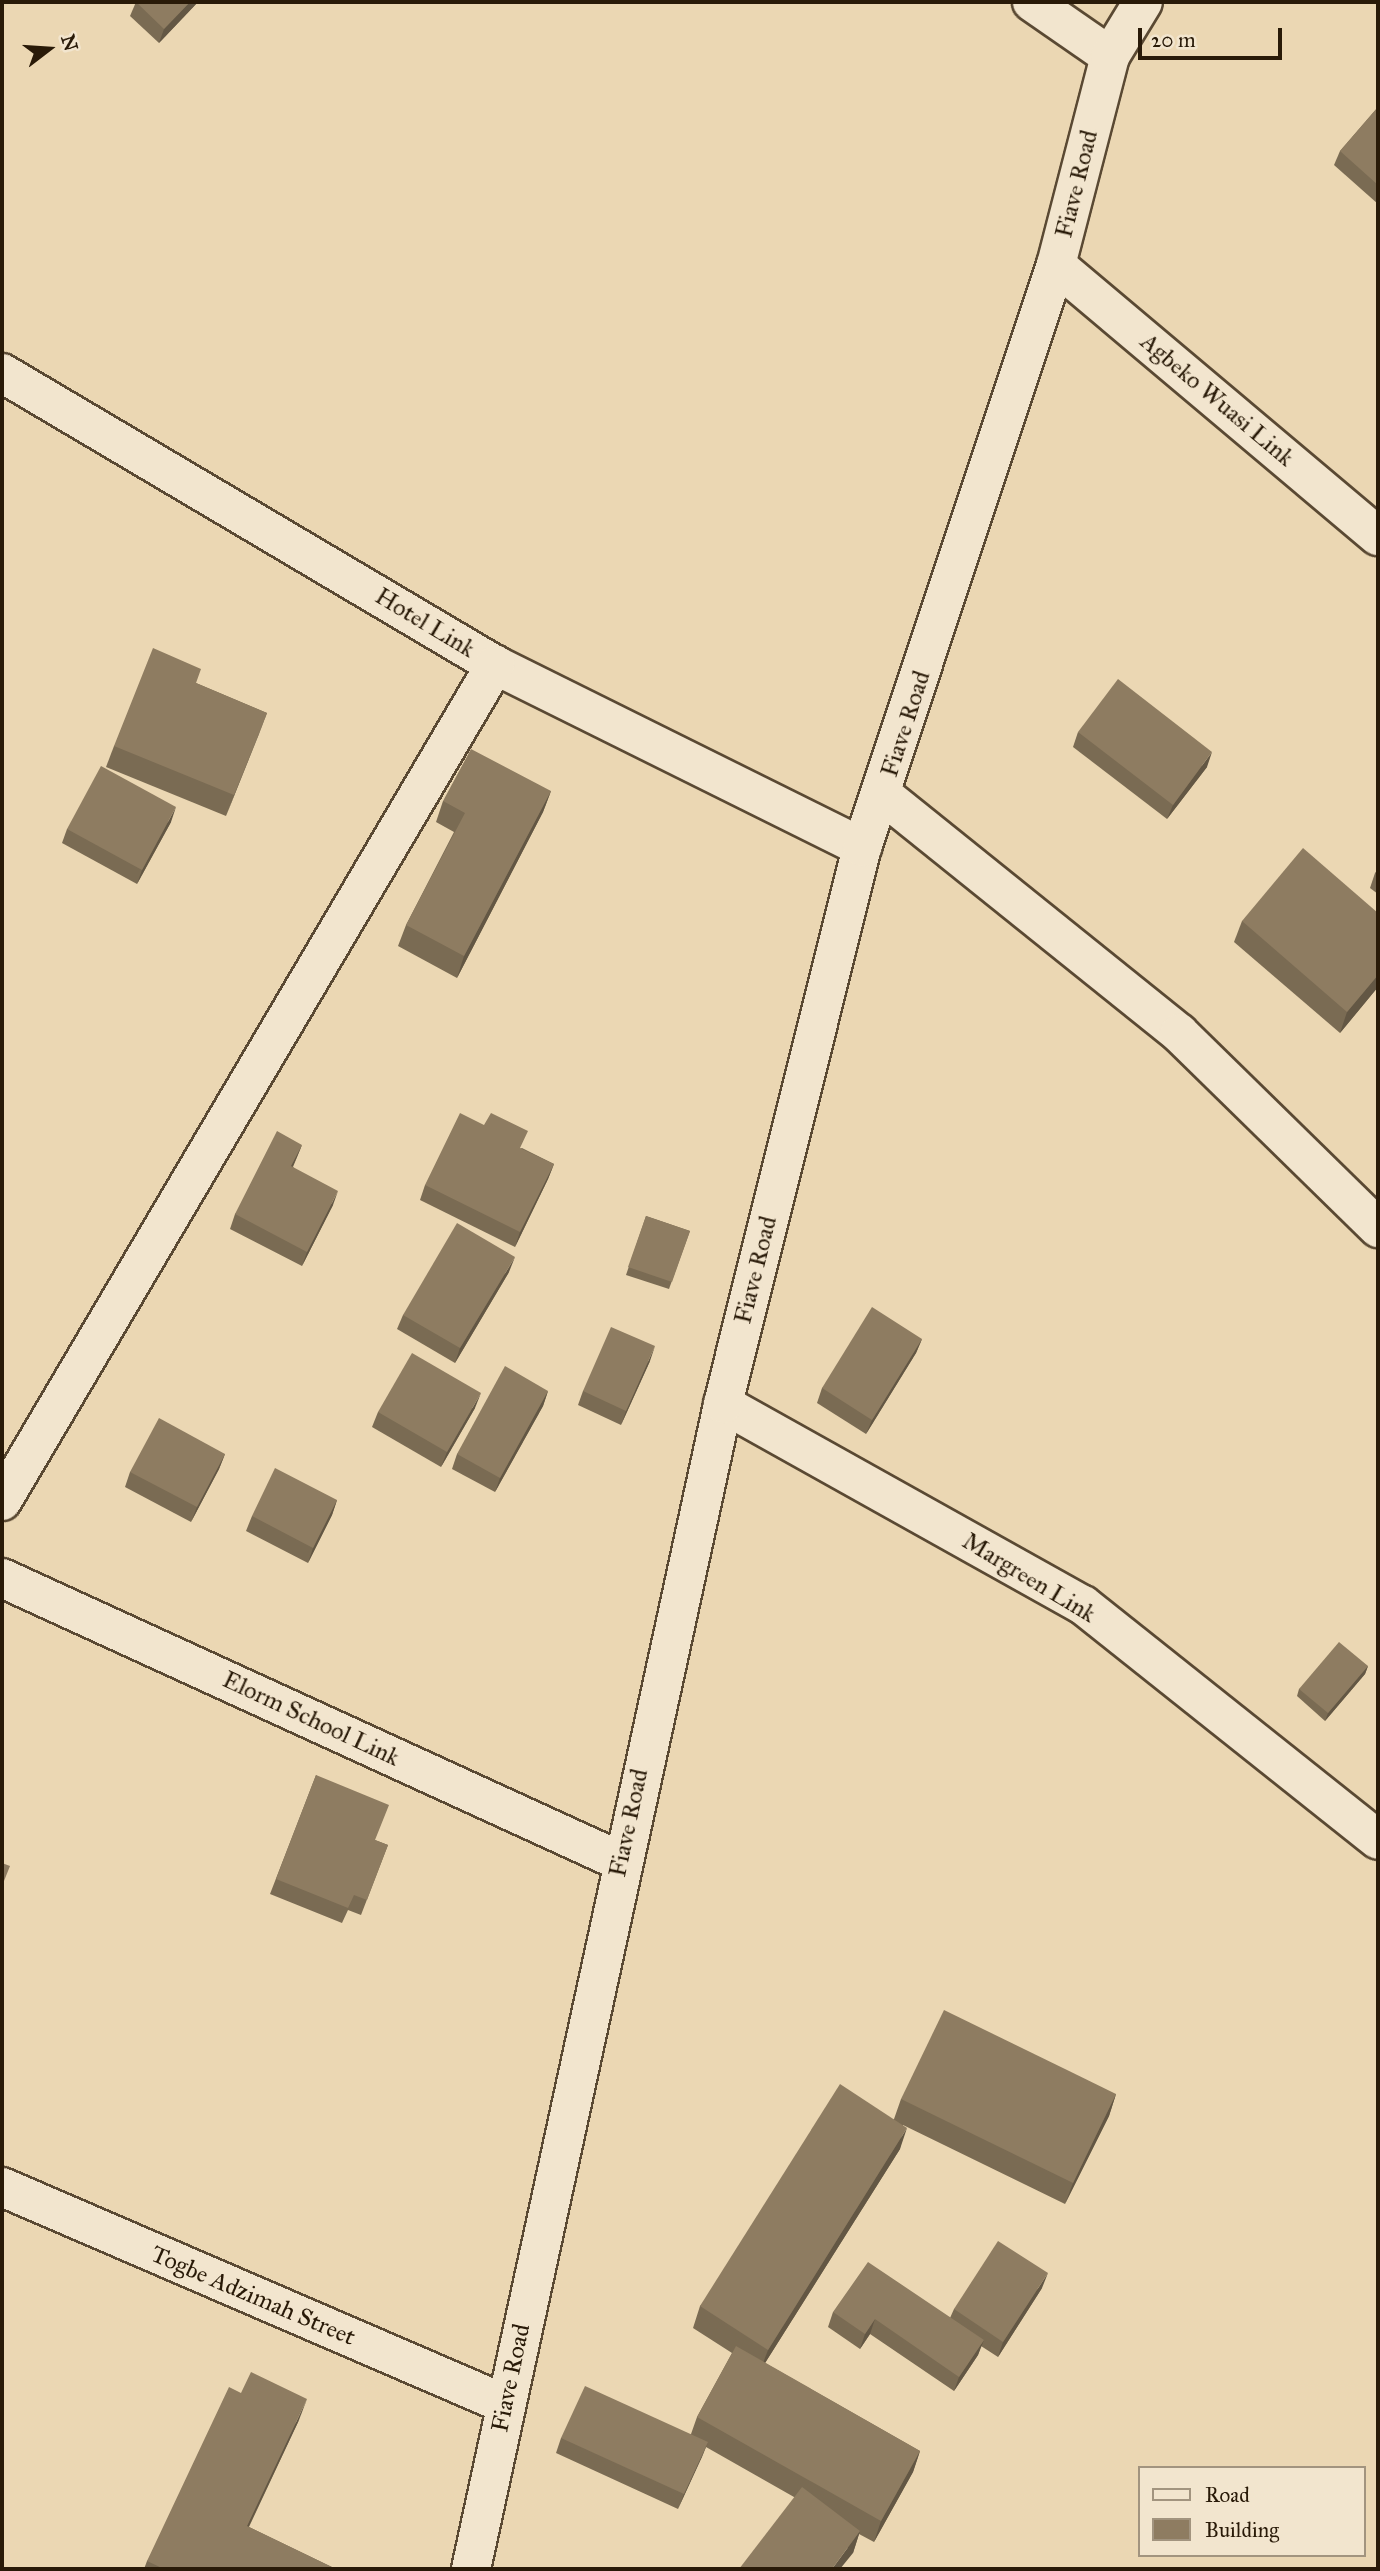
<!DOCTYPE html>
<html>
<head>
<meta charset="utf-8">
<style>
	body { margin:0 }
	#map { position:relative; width:1380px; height:2571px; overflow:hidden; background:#ebd7b3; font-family:"IM FELL Great Primer",serif }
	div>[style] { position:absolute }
	.roads { filter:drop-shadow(2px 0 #5a4933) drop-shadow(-2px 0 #5a4933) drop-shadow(0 2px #5a4933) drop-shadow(0 -2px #5a4933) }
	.minor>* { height:38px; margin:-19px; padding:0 19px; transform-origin:19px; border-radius:19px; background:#f2e5ce }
	.tertiary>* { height:38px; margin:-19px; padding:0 19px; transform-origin:19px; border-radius:19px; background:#f2e5ce }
	.wall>* { inset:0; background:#7a6b53 }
	.shaded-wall>* { inset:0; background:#635744 }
	.building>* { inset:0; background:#8e7c61 }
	span { translate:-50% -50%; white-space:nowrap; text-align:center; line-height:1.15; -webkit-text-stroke:5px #f2e5ce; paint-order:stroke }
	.street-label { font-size:24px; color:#291a08 }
	.frame { position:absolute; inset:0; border:4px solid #291a08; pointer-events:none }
	.legend { position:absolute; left:1138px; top:2466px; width:228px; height:91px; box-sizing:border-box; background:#f2e5ce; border:2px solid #a2947f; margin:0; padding:9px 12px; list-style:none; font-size:21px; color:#291a08 }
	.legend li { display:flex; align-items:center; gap:14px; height:35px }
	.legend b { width:35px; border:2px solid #a2947f }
	.north { position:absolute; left:14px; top:14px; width:70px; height:70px; -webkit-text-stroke:5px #f2e5ce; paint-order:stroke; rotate:73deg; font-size:19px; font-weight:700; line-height:28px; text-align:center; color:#291a08 }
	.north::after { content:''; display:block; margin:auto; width:24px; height:32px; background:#291a08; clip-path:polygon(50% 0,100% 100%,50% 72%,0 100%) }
	.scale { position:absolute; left:1138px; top:28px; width:144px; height:32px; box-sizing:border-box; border:4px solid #291a08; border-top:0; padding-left:9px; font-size:21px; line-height:24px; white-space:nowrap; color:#291a08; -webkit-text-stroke:5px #f2e5ce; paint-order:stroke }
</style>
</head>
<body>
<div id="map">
	<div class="roads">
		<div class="minor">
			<div style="left:1032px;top:2px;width:95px;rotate:34.7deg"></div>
			<div style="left:1056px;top:265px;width:421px;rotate:40.1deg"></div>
			<div style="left:2px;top:373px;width:573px;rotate:30.64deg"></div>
			<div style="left:495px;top:665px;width:410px;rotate:26.4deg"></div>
			<div style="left:883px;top:795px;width:380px;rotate:38.8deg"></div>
			<div style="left:1179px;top:1033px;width:279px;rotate:44.4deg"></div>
			<div style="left:723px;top:1404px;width:412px;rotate:29.2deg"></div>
			<div style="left:1083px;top:1605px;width:377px;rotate:38.5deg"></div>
			<div style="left:2px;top:1501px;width:971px;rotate:-59.47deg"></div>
			<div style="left:2px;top:1578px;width:680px;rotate:24.6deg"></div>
			<div style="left:2px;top:2187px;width:548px;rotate:23.34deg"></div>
		</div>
		<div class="tertiary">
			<div style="left:471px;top:2569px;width:1192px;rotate:-77.79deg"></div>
			<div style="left:723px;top:1404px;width:574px;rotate:-75.99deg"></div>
			<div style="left:862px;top:847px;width:613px;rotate:-71.57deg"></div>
			<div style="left:1056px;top:265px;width:216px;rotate:-75.5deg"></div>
			<div style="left:1110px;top:56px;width:63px;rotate:-58.6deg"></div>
		</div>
	</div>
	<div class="wall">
		<div style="clip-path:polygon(136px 2px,198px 2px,159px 43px,130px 16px)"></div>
		<div style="clip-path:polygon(1378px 107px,1378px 204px,1334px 165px,1340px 151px)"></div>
		<div style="clip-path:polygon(196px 683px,267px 713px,226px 816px,106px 767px,114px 746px)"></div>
		<div style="clip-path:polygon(1078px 732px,1207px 767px,1167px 819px,1073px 747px)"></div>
		<div style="clip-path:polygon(551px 791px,543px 812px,457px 978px,398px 946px,406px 925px,454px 832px,436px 822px,443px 801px)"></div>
		<div style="clip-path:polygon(171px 822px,137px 884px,62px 843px,67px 829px)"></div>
		<div style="clip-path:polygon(1378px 869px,1378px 894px,1370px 888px,1375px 873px)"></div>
		<div style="clip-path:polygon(1378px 913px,1378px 987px,1340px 1033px,1234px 942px,1242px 921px)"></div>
		<div style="clip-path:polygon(302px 1145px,293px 1167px,333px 1205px,302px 1266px,230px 1229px,235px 1214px)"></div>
		<div style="clip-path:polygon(522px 1148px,554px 1164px,548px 1179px,515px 1247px,420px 1200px,425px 1185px)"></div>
		<div style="clip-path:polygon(646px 1216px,690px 1231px,669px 1289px,626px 1275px)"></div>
		<div style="clip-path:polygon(509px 1272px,455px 1363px,397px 1329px,403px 1315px)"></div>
		<div style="clip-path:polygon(922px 1339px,916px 1353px,866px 1434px,817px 1403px,822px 1388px)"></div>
		<div style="clip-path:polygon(650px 1361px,621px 1425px,578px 1405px,583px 1391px)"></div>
		<div style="clip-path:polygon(548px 1391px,543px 1406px,495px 1492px,452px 1469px,457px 1454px)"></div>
		<div style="clip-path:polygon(475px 1408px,441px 1467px,372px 1427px,378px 1412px)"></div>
		<div style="clip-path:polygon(225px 1454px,219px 1469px,191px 1522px,125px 1487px,130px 1472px)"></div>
		<div style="clip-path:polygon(337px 1500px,332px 1515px,308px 1563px,246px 1531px,252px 1516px)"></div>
		<div style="clip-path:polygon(1368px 1666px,1365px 1674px,1325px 1721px,1297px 1696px,1299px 1689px)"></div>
		<div style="clip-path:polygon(316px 1775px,375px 1840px,388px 1845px,361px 1915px,348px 1910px,342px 1923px,270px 1894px)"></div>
		<div style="clip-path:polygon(1116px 2094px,1109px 2116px,1065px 2204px,903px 2125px,900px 2149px,765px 2363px,920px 2451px,913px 2472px,874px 2542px,859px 2534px,853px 2553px,794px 2497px,706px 2447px,678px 2509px,556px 2453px,561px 2438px,691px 2434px,697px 2417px,732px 2353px,693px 2328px,700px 2306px,894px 2119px,901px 2099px)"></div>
		<div style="clip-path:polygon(1042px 2288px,998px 2357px,981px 2346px,978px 2355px,954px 2391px,870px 2334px,860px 2349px,828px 2327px,833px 2312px,950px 2318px,954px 2309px)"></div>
		<div style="clip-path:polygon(299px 2420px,249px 2527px,336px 2569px,144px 2569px,147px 2561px)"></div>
	</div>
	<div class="shaded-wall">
		<div style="clip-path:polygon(190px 2px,198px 2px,159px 43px,164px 29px)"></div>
		<div style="clip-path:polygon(267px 713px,259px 734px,226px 816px,234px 795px)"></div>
		<div style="clip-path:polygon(1212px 752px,1207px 767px,1167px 819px,1173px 805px)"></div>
		<div style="clip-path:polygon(551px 791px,543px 812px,457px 978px,464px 956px)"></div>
		<div style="clip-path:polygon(176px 807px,171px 822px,137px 884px,142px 870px)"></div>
		<div style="clip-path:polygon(1378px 975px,1378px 987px,1340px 1033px,1347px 1012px)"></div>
		<div style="clip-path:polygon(302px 1145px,296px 1159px,286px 1181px,291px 1166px)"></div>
		<div style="clip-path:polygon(554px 1164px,548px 1179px,515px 1247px,520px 1232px)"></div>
		<div style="clip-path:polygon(338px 1191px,333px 1205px,302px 1266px,307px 1252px)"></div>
		<div style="clip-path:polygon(515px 1257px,509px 1272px,455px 1363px,460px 1348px)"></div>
		<div style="clip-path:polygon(922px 1339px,916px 1353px,866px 1434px,872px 1420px)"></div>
		<div style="clip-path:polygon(655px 1346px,650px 1361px,621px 1425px,626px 1411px)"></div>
		<div style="clip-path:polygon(548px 1391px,543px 1406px,495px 1492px,500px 1478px)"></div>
		<div style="clip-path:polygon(481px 1393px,475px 1408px,441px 1467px,447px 1452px)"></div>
		<div style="clip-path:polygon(225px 1454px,219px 1469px,191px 1522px,197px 1507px)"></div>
		<div style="clip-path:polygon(337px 1500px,332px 1515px,308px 1563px,313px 1548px)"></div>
		<div style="clip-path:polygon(1368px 1666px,1365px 1674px,1325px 1721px,1328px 1713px)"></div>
		<div style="clip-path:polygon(1116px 2094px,1109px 2116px,1065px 2204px,1073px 2183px)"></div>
		<div style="clip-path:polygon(907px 2128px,900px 2149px,760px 2371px,768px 2350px)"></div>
		<div style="clip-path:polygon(1048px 2273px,1042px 2288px,998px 2357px,1003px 2342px)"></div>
		<div style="clip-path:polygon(875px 2319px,870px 2334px,860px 2349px,865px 2334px)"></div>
		<div style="clip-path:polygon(984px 2340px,978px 2355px,954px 2391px,959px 2377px)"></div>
		<div style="clip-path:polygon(307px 2399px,299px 2420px,239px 2547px,247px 2526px)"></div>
		<div style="clip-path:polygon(708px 2442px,702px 2457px,678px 2509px,684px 2494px)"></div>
		<div style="clip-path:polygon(920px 2451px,913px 2472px,874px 2542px,881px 2521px)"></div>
		<div style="clip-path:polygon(860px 2531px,853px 2553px,840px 2569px,832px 2569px)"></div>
	</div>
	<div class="building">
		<div style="clip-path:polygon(136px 2px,190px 2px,164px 29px)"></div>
		<div style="clip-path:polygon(1378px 107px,1378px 185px,1340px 151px)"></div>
		<div style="clip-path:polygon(153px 648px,201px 669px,196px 683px,267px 713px,234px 795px,114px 746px)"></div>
		<div style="clip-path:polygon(1118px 679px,1212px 752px,1173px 805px,1078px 732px)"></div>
		<div style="clip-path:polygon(471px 749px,551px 791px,464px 956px,406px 925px,465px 813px,443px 801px)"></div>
		<div style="clip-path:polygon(101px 766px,176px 807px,142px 870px,67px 829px)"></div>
		<div style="clip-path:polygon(1303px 848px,1378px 913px,1378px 975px,1347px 1012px,1242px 921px)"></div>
		<div style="clip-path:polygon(460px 1113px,484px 1125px,491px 1113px,528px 1131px,520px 1148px,554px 1164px,520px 1232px,425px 1185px)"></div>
		<div style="clip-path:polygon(277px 1131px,302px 1145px,291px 1166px,338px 1191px,307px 1252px,235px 1214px)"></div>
		<div style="clip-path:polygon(646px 1216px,690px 1231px,672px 1282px,628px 1267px)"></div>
		<div style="clip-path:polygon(457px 1223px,515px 1257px,460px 1348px,403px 1315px)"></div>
		<div style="clip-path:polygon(872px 1307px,922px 1339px,872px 1420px,822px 1388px)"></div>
		<div style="clip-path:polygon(611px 1327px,655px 1346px,626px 1411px,583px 1391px)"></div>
		<div style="clip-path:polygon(412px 1353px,481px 1393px,447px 1452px,378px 1412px)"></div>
		<div style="clip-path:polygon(505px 1366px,548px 1391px,500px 1478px,457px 1454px)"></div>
		<div style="clip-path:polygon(159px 1418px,225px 1454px,197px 1507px,130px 1472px)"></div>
		<div style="clip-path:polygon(275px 1468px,337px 1500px,313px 1548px,252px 1516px)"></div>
		<div style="clip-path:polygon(1339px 1642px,1368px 1666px,1328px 1713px,1299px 1689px)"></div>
		<div style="clip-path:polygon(316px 1775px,389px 1805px,375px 1840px,388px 1845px,367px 1900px,354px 1895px,348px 1908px,276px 1879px)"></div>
		<div style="clip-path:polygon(2px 1863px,10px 1866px,2px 1886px)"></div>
		<div style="clip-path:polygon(944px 2010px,1116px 2094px,1073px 2183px,901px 2099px)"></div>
		<div style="clip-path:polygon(840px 2084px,907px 2128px,768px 2350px,700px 2306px)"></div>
		<div style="clip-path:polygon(998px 2241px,1048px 2273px,1003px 2342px,954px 2309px)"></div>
		<div style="clip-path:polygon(868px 2262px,984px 2340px,959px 2377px,875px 2319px,865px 2334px,833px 2312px)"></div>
		<div style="clip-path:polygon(736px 2346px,920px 2451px,881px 2521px,697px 2417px)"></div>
		<div style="clip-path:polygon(251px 2372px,307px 2399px,247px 2526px,336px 2569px,164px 2569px,147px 2561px,229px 2387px,241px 2393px)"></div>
		<div style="clip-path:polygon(585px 2386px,708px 2442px,684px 2494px,561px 2438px)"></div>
		<div style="clip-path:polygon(802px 2487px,860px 2531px,832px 2569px,739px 2569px)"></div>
	</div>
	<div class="street-label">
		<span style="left:1077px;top:184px;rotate:-76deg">Fiave Road</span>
		<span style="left:1217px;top:400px;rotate:40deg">Agbeko Wuasi Link</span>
		<span style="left:425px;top:623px;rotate:31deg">Hotel Link</span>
		<span style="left:906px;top:724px;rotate:-72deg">Fiave Road</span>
		<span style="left:756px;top:1270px;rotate:-76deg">Fiave Road</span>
		<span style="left:1029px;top:1578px;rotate:31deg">Margreen Link</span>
		<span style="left:311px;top:1719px;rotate:25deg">Elorm School Link</span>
		<span style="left:629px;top:1823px;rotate:-78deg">Fiave Road</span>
		<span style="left:253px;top:2296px;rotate:23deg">Togbe Adzimah Street</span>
		<span style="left:511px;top:2378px;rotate:-78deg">Fiave Road</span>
	</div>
	<div class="frame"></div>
	<ul class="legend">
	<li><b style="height:9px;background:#f2e5ce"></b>Road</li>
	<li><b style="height:19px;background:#8e7c61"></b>Building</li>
	</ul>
	<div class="north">N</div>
	<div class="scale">20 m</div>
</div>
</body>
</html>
